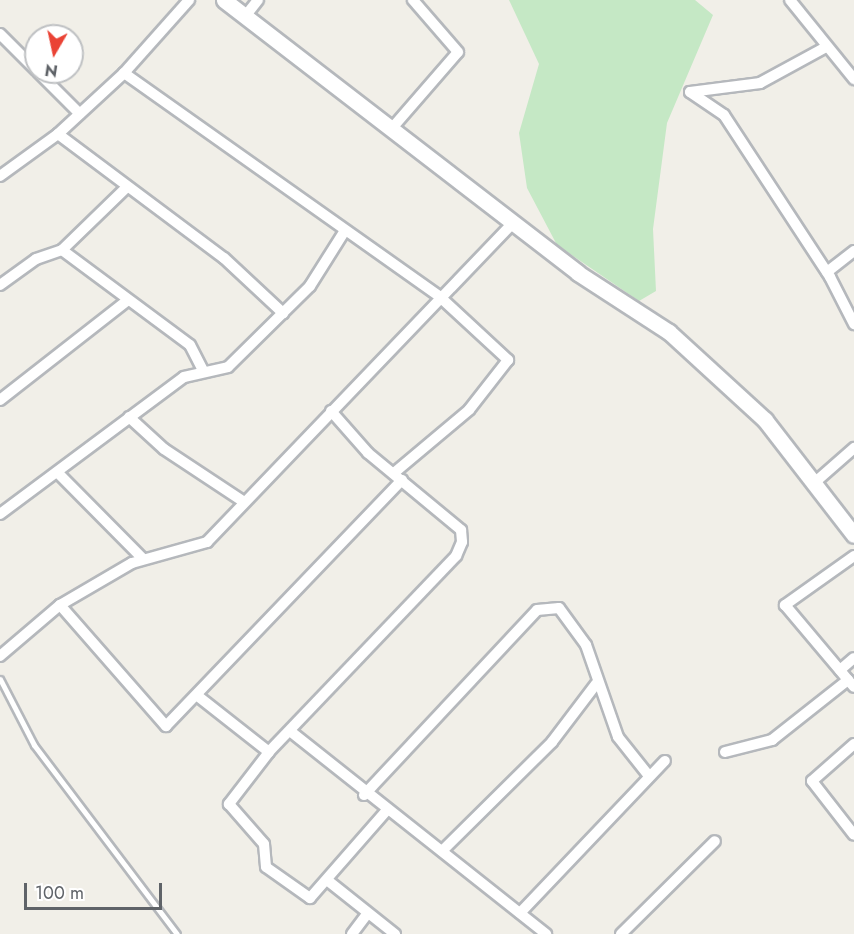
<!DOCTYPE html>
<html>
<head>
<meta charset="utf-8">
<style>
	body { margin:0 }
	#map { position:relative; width:854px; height:934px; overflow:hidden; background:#f1efe8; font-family:Jost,sans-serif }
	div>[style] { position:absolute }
	.green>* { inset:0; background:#c5e8c5 }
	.roads { filter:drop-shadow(2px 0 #b5b8bc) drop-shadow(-2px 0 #b5b8bc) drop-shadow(0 2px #b5b8bc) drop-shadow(0 -2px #b5b8bc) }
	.lane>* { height:5px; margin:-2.5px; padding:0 2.5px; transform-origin:2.5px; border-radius:2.5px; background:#fff }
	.street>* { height:10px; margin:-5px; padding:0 5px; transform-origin:5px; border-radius:5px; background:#fff }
	.secondary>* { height:15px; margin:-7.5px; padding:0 7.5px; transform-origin:7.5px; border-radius:7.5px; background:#fff }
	span { translate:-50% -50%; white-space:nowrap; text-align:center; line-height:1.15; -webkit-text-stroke:6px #fff; paint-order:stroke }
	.north { position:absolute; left:24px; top:24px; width:60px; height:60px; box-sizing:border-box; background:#fff; border:2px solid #bfc1c3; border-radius:50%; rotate:189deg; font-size:16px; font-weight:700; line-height:24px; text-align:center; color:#5f6368 }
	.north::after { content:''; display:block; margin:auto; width:21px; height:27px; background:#ea4335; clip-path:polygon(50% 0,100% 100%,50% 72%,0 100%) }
	.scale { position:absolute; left:24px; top:883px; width:138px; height:27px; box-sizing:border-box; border:3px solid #5f6368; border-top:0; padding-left:8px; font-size:18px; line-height:21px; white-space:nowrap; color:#5f6368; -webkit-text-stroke:4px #fff; paint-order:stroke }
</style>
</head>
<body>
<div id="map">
	<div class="green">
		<div style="clip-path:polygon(509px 0,695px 0,713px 15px,667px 123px,653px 229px,656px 291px,639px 301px,557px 245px,527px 188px,519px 133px,539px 64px)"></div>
	</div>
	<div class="roads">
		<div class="lane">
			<div style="left:0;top:679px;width:74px;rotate:62.7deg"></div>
			<div style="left:34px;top:745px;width:237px;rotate:52.9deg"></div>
		</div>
		<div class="street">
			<div style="left:790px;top:0;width:102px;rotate:51deg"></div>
			<div style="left:247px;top:14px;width:18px;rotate:-52deg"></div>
			<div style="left:0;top:34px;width:51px;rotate:45deg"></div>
			<div style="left:38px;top:72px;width:59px;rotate:45deg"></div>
			<div style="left:124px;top:73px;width:387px;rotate:35.3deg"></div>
			<div style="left:440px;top:297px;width:93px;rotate:42.8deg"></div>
			<div style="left:508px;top:360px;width:63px;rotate:128deg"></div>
			<div style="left:469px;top:410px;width:98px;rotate:140deg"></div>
			<div style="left:690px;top:92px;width:41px;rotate:34.1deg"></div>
			<div style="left:724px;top:115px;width:194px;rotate:56.8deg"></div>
			<div style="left:830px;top:277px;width:53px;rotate:62.9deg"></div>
			<div style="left:690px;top:92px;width:71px;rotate:-7.3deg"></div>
			<div style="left:760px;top:83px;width:75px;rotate:-28.6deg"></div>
			<div style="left:393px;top:127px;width:99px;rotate:-49.1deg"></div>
			<div style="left:458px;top:52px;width:69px;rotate:-130.9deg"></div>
			<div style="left:58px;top:134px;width:207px;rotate:36.8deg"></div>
			<div style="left:224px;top:258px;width:81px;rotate:43deg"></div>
			<div style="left:0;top:176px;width:72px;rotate:-35.9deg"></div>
			<div style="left:58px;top:134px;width:90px;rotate:-42.7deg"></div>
			<div style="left:124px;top:73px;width:98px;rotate:-48.3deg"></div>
			<div style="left:62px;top:250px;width:159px;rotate:36.6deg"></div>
			<div style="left:190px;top:345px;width:29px;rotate:63deg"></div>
			<div style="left:827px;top:272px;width:34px;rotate:-38deg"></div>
			<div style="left:0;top:285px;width:44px;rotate:-35.8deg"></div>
			<div style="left:36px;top:259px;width:28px;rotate:-19deg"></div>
			<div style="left:62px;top:250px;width:91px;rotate:-44.1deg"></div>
			<div style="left:0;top:400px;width:162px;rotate:-38deg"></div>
			<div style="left:331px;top:411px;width:56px;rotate:48.6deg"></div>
			<div style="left:368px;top:453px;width:121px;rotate:39.6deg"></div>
			<div style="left:461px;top:530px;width:12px;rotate:85deg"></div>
			<div style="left:462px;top:542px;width:15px;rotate:113deg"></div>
			<div style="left:456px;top:556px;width:271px;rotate:133.7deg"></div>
			<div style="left:269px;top:752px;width:66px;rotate:127.6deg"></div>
			<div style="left:229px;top:804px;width:53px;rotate:48.8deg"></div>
			<div style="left:264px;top:844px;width:23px;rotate:85deg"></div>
			<div style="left:266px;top:867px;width:54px;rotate:35.2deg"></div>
			<div style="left:310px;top:898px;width:118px;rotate:-48.8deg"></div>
			<div style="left:129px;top:417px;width:47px;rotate:42.4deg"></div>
			<div style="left:164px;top:449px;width:92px;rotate:33.5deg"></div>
			<div style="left:58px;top:473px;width:120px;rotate:45.3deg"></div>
			<div style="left:813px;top:484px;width:55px;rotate:-41.3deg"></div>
			<div style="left:0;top:514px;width:229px;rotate:-36.7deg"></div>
			<div style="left:184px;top:377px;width:45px;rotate:-12.8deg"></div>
			<div style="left:228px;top:367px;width:115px;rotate:-44.6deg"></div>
			<div style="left:310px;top:286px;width:64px;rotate:-57.8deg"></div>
			<div style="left:854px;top:556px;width:85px;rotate:144.6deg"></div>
			<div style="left:785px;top:605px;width:107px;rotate:49.9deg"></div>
			<div style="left:60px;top:605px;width:161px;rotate:48.8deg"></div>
			<div style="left:166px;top:726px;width:341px;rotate:-46.2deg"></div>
			<div style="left:0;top:656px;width:79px;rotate:-40.4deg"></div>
			<div style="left:60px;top:605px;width:83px;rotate:-30.3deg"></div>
			<div style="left:132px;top:563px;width:78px;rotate:-15.6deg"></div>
			<div style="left:207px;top:542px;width:443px;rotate:-46.2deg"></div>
			<div style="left:840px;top:670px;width:18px;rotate:-41deg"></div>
			<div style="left:199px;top:697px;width:89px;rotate:38.2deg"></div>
			<div style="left:290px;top:731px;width:327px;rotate:38.4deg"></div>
			<div style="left:854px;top:744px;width:56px;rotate:138.6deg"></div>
			<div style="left:812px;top:781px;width:68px;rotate:52.1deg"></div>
			<div style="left:725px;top:752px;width:49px;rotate:-14.3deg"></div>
			<div style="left:772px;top:740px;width:97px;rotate:-38.3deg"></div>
			<div style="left:364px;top:795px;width:253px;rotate:-46.9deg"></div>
			<div style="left:537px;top:610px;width:22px;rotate:-5deg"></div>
			<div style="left:559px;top:608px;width:46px;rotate:53.9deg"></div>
			<div style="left:586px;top:645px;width:97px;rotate:70.8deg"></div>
			<div style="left:618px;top:737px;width:50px;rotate:51.5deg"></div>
			<div style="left:442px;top:851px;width:155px;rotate:-44.7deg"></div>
			<div style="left:552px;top:742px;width:73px;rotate:-52.8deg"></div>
			<div style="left:327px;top:880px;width:87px;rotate:38.5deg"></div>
			<div style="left:520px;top:913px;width:210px;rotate:-46.4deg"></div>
			<div style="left:352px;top:934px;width:26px;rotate:-53deg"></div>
			<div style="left:621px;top:934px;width:132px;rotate:-44.7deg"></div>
		</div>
		<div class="secondary">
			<div style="left:224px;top:0;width:447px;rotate:37.6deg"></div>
			<div style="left:578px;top:273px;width:108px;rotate:33deg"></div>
			<div style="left:669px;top:332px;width:130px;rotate:42.5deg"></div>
			<div style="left:765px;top:420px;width:145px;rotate:52.3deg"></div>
		</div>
	</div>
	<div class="north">N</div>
	<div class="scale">100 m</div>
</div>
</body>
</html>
